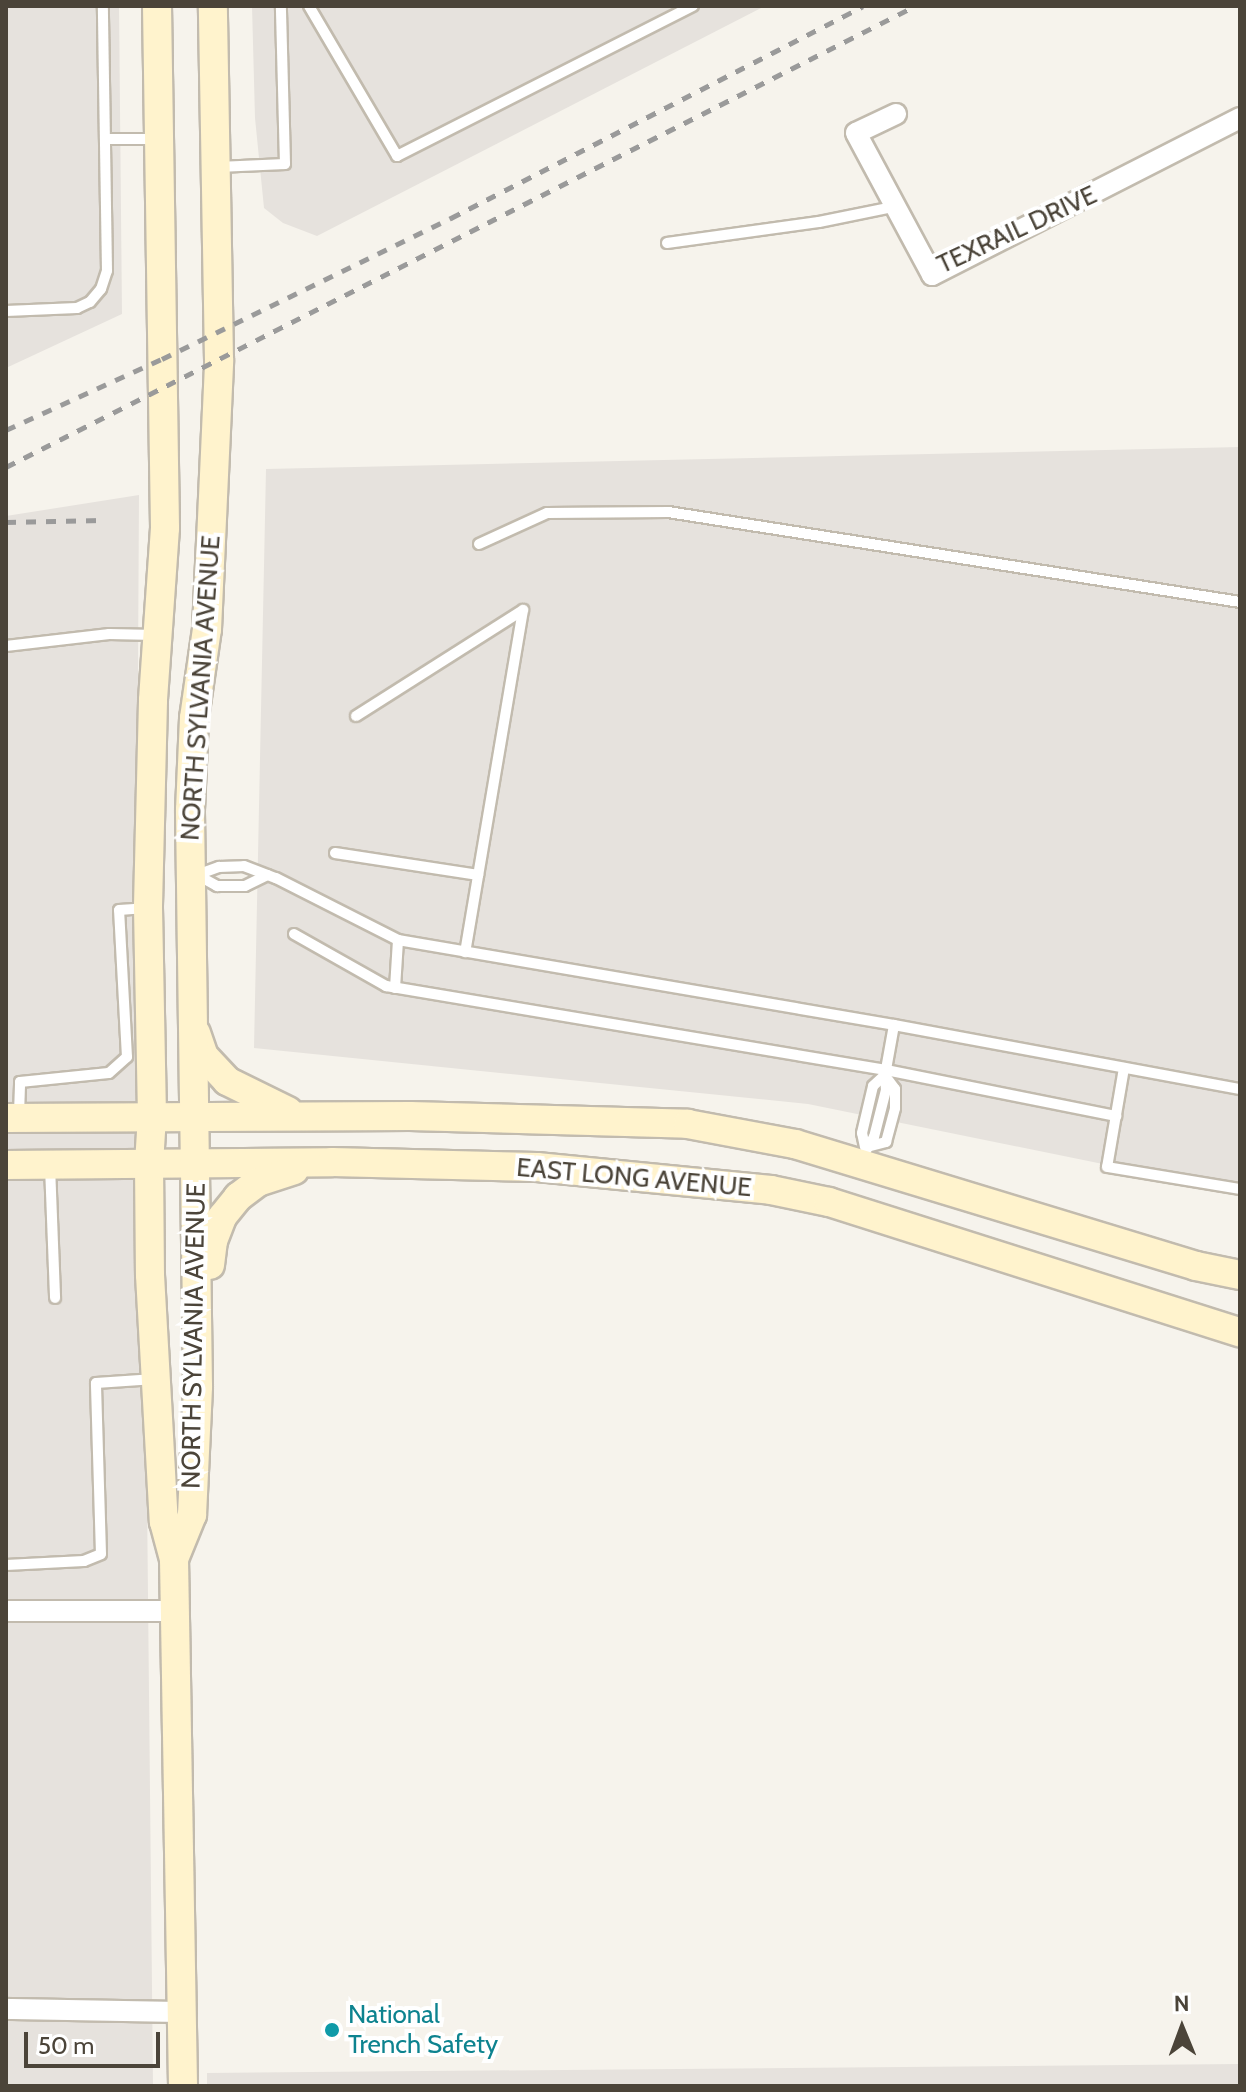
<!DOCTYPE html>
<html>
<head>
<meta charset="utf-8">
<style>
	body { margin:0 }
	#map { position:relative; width:1246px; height:2092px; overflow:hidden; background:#f6f3ec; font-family:Cabin,sans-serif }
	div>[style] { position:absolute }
	.industrial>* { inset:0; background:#e6e2dd }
	.roads { filter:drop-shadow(2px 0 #c2bbae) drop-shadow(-2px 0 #c2bbae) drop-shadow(0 2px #c2bbae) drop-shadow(0 -2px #c2bbae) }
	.lane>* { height:10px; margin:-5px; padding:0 5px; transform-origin:5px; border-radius:5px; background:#fff }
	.street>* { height:20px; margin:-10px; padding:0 10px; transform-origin:10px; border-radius:10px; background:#fff }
	.secondary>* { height:28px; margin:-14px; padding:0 14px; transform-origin:14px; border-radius:14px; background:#fff3cd }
	.rail>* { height:5px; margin-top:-2.5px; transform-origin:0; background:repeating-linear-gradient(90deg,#9a9a9a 0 10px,transparent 0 20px) }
	.dots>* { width:22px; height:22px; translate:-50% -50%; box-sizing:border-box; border:4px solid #fff; border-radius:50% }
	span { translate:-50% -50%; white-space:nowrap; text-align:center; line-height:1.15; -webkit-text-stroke:8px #fff; paint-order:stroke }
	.street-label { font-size:26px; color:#4b4439 }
	.culture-label { font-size:26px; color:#0d838f }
	.left { translate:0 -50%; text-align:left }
	.frame { position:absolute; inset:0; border:8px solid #4b4439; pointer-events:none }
	.north { position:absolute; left:1142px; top:1988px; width:80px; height:80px; -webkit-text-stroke:6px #fff; paint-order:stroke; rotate:359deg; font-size:22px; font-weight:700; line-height:32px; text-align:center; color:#4b4439 }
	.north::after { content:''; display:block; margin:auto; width:28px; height:36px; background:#4b4439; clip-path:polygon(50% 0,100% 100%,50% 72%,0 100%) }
	.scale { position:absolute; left:24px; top:2032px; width:136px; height:36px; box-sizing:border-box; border:4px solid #4b4439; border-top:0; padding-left:10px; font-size:24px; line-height:28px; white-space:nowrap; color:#4b4439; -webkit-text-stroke:6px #fff; paint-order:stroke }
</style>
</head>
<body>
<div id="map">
	<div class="industrial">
		<div style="clip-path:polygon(6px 6px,119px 6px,122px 314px,6px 368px)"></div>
		<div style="clip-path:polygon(252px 6px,765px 6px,317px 236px,283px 223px,264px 208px,255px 118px)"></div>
		<div style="clip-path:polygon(1240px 447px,1240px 1192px,808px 1104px,254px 1048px,266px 469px)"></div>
		<div style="clip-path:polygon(139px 495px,135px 1199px,147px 1497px,153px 2086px,6px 2086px,6px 516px)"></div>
		<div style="clip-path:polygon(1240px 2064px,1240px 2086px,207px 2086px,207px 2073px)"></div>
	</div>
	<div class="roads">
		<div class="lane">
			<div style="left:309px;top:6px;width:174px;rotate:59.6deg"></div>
			<div style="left:397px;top:156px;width:332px;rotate:-26.9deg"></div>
			<div style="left:105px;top:139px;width:54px"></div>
			<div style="left:218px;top:167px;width:67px;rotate:-2.6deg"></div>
			<div style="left:285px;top:164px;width:158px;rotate:-91.5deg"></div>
			<div style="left:667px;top:243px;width:153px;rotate:-7.9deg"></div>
			<div style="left:819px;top:222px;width:76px;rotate:-11.5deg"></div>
			<div style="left:6px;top:311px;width:71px;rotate:-2.4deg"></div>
			<div style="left:77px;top:308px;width:14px;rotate:-25deg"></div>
			<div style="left:90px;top:302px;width:17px;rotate:-50deg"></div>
			<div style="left:101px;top:289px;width:19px;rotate:-72deg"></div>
			<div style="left:107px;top:271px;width:265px;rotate:-90.9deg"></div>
			<div style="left:479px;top:544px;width:75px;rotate:-24.5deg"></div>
			<div style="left:547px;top:513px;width:121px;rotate:-0.5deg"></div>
			<div style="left:668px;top:512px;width:579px;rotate:8.94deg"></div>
			<div style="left:6px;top:646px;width:104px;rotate:-6.6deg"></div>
			<div style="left:109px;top:634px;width:47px;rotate:1.2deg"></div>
			<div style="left:356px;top:716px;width:198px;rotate:-32.4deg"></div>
			<div style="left:523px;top:610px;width:347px;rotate:99.6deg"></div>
			<div style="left:335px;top:853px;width:145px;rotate:8.7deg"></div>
			<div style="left:194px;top:876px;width:27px;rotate:-20deg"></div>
			<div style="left:219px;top:867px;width:25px;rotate:-2deg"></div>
			<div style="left:244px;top:866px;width:34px;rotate:21deg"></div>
			<div style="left:276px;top:878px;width:137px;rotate:26.9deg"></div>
			<div style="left:398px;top:940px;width:503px;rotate:9.72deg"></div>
			<div style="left:199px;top:876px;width:21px;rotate:29deg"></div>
			<div style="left:217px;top:886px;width:28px"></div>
			<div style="left:245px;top:886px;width:25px;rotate:-26deg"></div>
			<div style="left:294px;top:934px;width:106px;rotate:29.5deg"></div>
			<div style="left:386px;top:986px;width:507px;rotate:9.54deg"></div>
			<div style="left:886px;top:1070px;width:235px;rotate:11.3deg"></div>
			<div style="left:395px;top:988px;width:48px;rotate:-86.4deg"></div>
			<div style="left:1124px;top:1068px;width:100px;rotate:99.7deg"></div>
			<div style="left:1107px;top:1167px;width:135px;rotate:9.4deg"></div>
			<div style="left:19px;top:1114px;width:32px;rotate:-88deg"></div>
			<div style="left:20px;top:1082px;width:89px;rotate:-5.8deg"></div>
			<div style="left:109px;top:1073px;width:24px;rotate:-42deg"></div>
			<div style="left:127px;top:1057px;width:147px;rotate:-93.1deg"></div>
			<div style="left:119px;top:910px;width:27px;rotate:-4deg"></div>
			<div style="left:865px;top:1147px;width:14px;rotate:-102deg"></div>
			<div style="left:862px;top:1133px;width:48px;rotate:-76.8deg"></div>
			<div style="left:873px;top:1086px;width:16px;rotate:-43deg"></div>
			<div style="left:867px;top:1147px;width:20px;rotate:-15deg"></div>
			<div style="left:886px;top:1142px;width:35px;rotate:-75deg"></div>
			<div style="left:895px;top:1108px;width:19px;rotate:-90deg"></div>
			<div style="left:895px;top:1089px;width:15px;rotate:-127deg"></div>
			<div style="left:860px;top:1161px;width:28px;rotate:-60deg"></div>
			<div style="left:874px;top:1137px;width:49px;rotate:-75.7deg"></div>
			<div style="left:886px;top:1090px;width:15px;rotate:-94deg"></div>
			<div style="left:885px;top:1075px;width:51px;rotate:-79.8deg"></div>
			<div style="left:894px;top:1025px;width:352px;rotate:10.5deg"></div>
			<div style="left:50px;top:1166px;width:132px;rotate:87.8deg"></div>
			<div style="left:6px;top:1565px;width:78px;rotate:-2.9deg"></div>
			<div style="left:84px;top:1561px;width:18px;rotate:-22deg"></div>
			<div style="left:101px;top:1554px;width:171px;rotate:-91.7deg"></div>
			<div style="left:96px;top:1383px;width:59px;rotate:-3.9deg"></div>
		</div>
		<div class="street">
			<div style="left:896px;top:114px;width:44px;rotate:154.6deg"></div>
			<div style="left:856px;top:133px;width:161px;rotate:61.8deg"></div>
			<div style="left:932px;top:275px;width:346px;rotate:-27deg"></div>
			<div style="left:6px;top:1611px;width:169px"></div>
			<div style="left:6px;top:2009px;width:177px;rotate:1deg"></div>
		</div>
		<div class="secondary">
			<div style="left:157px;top:6px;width:522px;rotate:89.12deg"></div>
			<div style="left:165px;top:528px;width:173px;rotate:94deg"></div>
			<div style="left:153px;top:701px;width:207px;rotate:91.4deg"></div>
			<div style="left:148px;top:908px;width:208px;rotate:88.9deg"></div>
			<div style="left:152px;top:1116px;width:48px;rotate:93.6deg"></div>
			<div style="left:149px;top:1164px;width:111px;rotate:89.5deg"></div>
			<div style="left:150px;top:1275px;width:247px;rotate:86.8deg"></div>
			<div style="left:164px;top:1522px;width:38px;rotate:75deg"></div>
			<div style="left:174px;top:1559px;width:527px;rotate:89.02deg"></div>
			<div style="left:196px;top:1033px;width:24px;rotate:71deg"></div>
			<div style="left:204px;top:1056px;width:34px;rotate:47deg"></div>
			<div style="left:227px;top:1081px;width:68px;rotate:26.2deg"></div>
			<div style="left:6px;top:1118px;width:404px;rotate:-0.3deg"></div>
			<div style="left:410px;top:1116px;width:278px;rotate:1.6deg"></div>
			<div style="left:688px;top:1124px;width:109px;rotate:10.6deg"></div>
			<div style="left:795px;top:1144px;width:419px;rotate:16.9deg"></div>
			<div style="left:1196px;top:1266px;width:45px;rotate:11.6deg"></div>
			<div style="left:6px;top:1165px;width:326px;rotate:-0.5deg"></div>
			<div style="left:332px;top:1162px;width:205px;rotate:1.4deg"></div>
			<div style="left:537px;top:1167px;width:235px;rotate:5.6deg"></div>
			<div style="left:771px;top:1190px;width:59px;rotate:11.7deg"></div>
			<div style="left:829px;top:1202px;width:431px;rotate:17.6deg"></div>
			<div style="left:210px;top:1265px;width:24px;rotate:-83deg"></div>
			<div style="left:213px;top:1241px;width:26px;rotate:-69deg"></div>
			<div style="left:222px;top:1217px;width:26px;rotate:-51deg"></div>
			<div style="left:238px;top:1197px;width:25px;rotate:-37deg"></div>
			<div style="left:258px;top:1182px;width:38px;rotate:-18deg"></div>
			<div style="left:174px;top:1559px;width:48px;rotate:-67.8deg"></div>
			<div style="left:192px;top:1515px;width:129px;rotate:-87.3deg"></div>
			<div style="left:198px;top:1386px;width:576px;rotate:-90.8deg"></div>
			<div style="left:190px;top:810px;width:92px;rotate:-87.5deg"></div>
			<div style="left:194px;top:718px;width:90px;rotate:-81.7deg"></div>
			<div style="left:207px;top:629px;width:269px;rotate:-87.4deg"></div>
			<div style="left:219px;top:360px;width:354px;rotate:-91deg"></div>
		</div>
	</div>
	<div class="rail">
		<div style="left:6px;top:430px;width:171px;rotate:-24.5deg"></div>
		<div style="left:162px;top:359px;width:322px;rotate:-26deg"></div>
		<div style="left:451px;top:218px;width:463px;rotate:-27.2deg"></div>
		<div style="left:6px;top:467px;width:1019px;rotate:-26.89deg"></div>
		<div style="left:6px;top:522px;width:97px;rotate:-1.2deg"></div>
	</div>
	<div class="dots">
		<div style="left:332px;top:2030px;background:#0f9aa8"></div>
	</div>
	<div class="street-label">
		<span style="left:1017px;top:230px;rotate:-25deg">TEXRAIL DRIVE</span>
		<span style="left:201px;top:688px;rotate:-86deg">NORTH SYLVANIA AVENUE</span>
		<span style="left:634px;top:1178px;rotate:5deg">EAST LONG AVENUE</span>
		<span style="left:194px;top:1336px;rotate:-89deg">NORTH SYLVANIA AVENUE</span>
	</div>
	<div class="culture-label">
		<span class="left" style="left:348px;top:2030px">National<br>Trench Safety</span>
	</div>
	<div class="frame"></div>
	<div class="north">N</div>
	<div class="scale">50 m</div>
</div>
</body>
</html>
